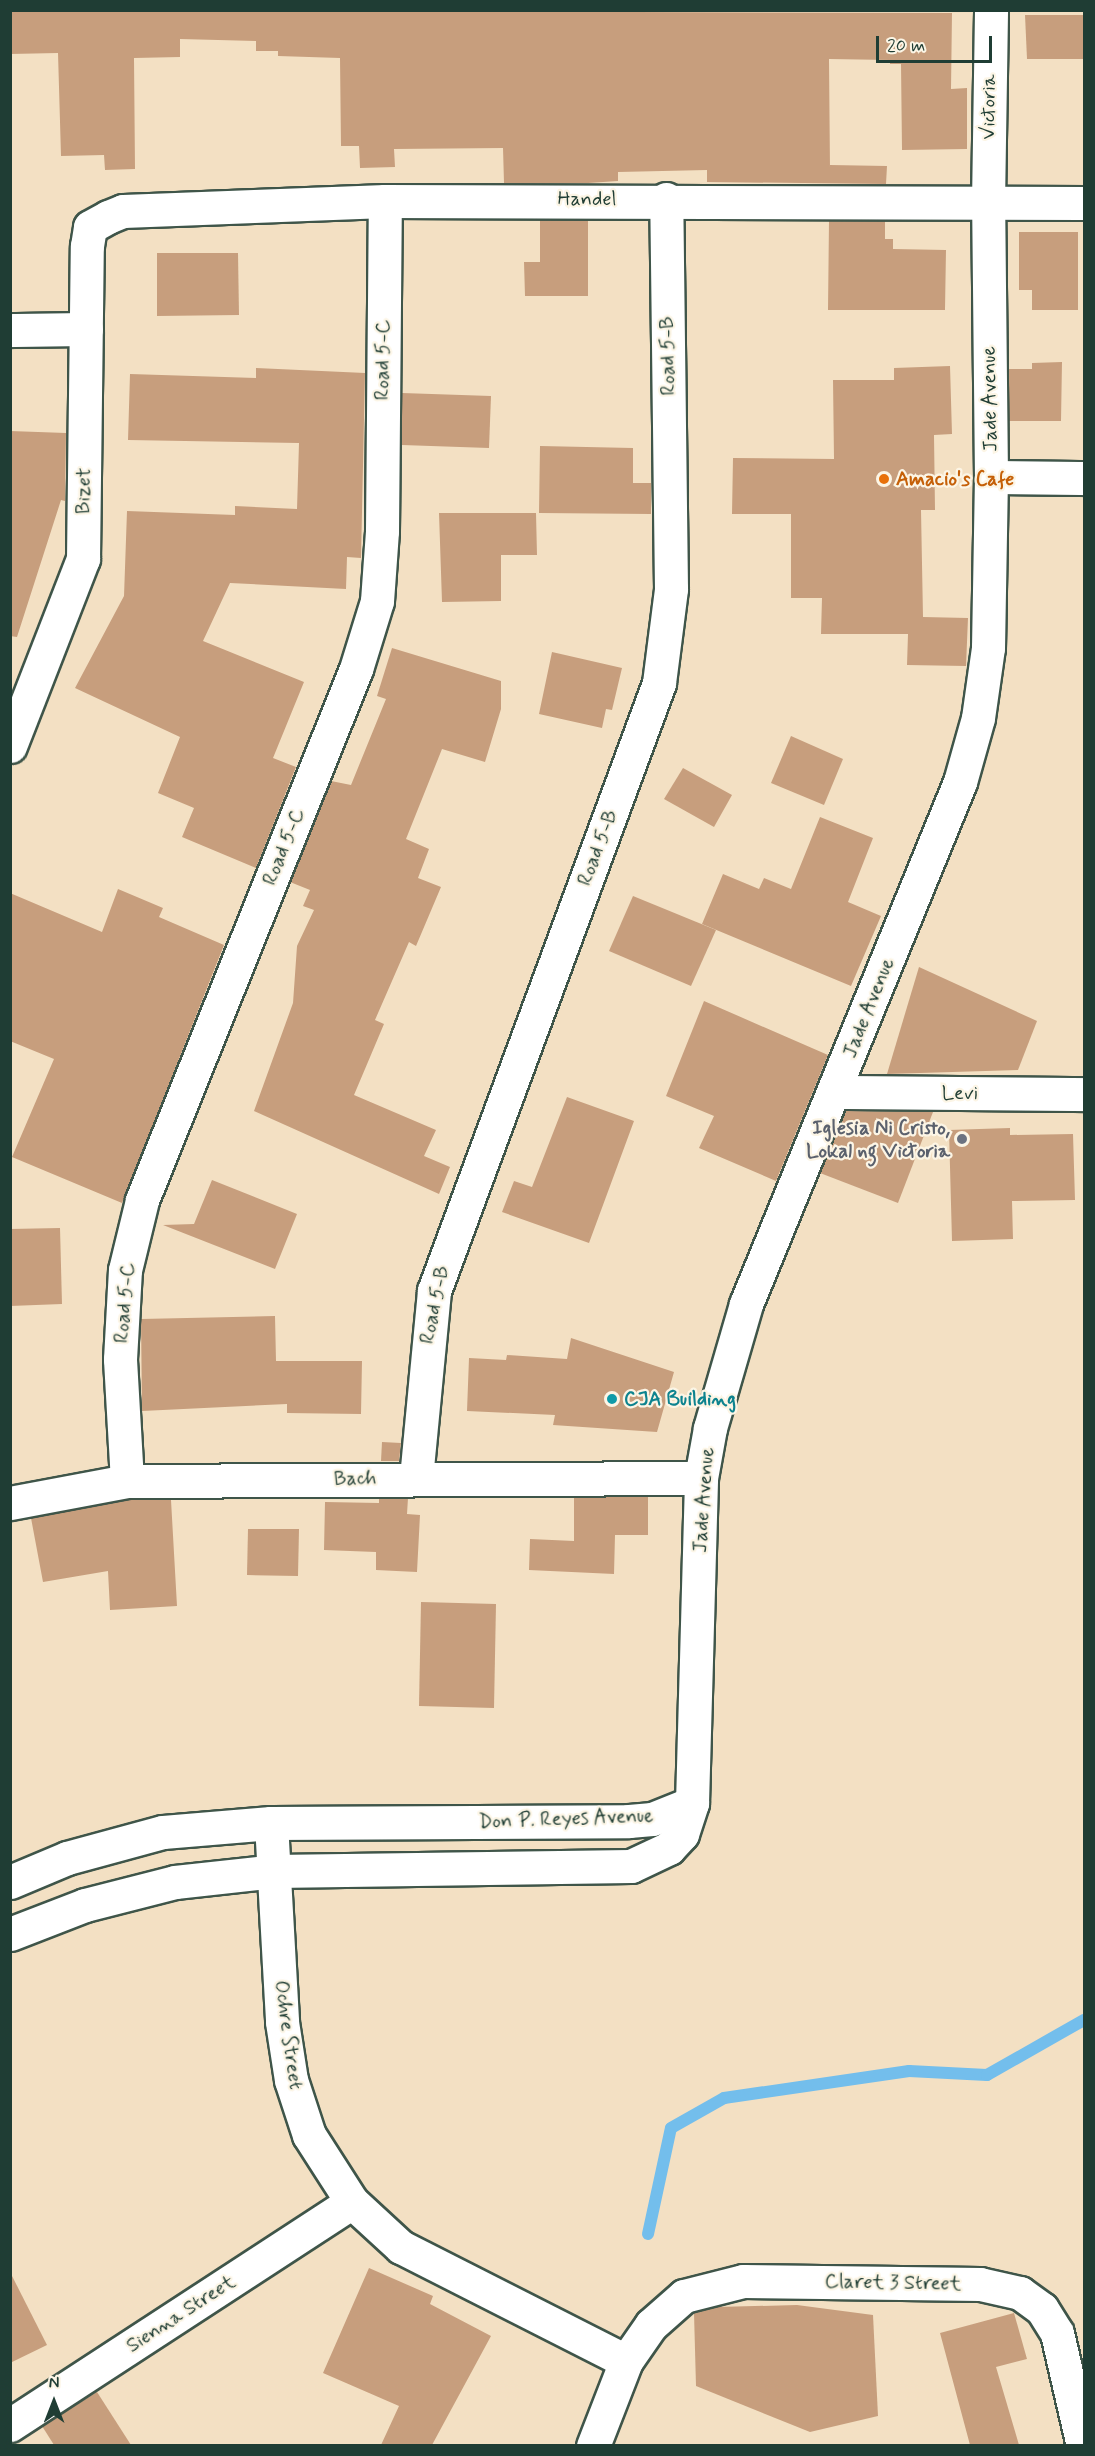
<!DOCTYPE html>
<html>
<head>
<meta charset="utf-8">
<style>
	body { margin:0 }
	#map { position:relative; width:1095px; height:2456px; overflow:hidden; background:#f3e0c3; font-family:Mynerve,sans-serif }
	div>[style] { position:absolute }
	.stream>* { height:12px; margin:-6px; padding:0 6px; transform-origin:6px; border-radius:6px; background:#73beec }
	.building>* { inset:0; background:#c79e7d }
	.roads { filter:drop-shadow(2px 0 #3f5549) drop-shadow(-2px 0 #3f5549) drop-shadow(0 2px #3f5549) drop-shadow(0 -2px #3f5549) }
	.minor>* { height:33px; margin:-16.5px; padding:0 16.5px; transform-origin:16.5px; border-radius:16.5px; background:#fff }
	.dots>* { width:16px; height:16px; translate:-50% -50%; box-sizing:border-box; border:3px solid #fcf5e5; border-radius:50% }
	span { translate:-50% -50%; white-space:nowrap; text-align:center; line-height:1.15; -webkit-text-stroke:4.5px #fcf5e5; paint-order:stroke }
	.street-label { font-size:20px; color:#1f3d34 }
	.food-label { font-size:20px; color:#c56008; font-weight:700 }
	.left { translate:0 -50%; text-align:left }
	.worship-label { font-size:20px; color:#5b616d; font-weight:700 }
	.right { translate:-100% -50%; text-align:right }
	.culture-label { font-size:20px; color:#0d838f; font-weight:700 }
	.frame { position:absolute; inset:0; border:12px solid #1f3d34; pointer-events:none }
	.north { position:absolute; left:24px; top:2372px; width:60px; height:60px; -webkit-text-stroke:4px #fcf5e5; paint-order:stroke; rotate:0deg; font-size:16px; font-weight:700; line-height:24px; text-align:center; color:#1f3d34 }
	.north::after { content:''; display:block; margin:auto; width:21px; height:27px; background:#1f3d34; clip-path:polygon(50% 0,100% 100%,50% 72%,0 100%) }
	.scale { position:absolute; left:876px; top:36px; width:116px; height:27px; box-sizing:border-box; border:3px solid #1f3d34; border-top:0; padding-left:8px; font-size:18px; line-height:21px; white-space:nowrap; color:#1f3d34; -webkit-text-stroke:4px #fcf5e5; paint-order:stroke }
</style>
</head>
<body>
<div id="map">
	<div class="stream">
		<div style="left:648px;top:2234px;width:108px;rotate:-77.8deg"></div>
		<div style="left:671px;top:2128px;width:61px;rotate:-29.5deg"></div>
		<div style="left:724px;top:2098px;width:187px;rotate:-8.3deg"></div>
		<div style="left:909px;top:2071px;width:78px;rotate:2.9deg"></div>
		<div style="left:987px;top:2075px;width:112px;rotate:-29.6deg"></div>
	</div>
	<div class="building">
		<div style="clip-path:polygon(10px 10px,952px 13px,951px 89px,967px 88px,967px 149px,902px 150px,901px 64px,890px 64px,890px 60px,829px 59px,830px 170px,830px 165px,887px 166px,886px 184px,707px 182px,707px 170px,618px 172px,618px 181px,588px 183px,504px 183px,503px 148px,394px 149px,395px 167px,360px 168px,359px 146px,341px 146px,340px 58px,278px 56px,278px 51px,256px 51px,256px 41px,180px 39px,180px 57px,134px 58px,135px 169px,105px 170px,104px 155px,61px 156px,58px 53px,10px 54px)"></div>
		<div style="clip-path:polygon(1025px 15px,1084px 15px,1084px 59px,1027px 59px)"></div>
		<div style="clip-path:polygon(540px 220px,588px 220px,588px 296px,525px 296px,524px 262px,540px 262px)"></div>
		<div style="clip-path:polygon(829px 221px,885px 221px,885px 239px,893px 239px,893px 249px,946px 250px,945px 310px,828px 310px)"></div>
		<div style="clip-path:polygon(1019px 232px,1078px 232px,1078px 310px,1032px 310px,1032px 290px,1019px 290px)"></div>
		<div style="clip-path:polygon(157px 253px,238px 253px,239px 315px,157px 316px)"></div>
		<div style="clip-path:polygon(1062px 362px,1061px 421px,1009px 421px,1009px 369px,1032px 369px,1032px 363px)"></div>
		<div style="clip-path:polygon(950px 366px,952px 434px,934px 435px,935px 510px,921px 510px,923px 617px,968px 618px,966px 666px,907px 665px,908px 634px,821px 634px,822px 598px,791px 598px,791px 514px,732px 514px,733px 458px,834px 459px,833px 380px,894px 380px,894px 368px)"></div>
		<div style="clip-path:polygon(256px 368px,365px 373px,361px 558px,347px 557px,346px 589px,230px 583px,203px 641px,304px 682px,273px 758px,296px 767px,256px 868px,182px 837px,194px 808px,158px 793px,180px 737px,75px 688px,124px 596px,127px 511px,235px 515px,235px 506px,297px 509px,299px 443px,128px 440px,130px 374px,256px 378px)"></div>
		<div style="clip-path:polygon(402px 393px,491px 396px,489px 448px,402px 445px)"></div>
		<div style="clip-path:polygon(10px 431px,66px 433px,65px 501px,61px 500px,17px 637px,10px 636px)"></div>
		<div style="clip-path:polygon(540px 446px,633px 448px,633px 483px,651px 483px,651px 514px,539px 513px)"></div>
		<div style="clip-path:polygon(439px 513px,536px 513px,537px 555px,501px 555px,501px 601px,442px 602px)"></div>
		<div style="clip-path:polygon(392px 648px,501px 681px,501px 709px,485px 762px,442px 749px,406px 839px,429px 849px,418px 878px,441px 887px,416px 946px,409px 942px,375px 1020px,384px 1024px,354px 1095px,436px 1130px,424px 1156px,450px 1167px,439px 1194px,254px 1111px,293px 1003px,297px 946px,314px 910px,303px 906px,310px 890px,290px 882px,331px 781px,351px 785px,386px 699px,377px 696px)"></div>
		<div style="clip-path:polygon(552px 652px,622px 668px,612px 710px,606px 709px,602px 728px,539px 714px)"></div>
		<div style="clip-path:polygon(791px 736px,843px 759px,824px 805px,771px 783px)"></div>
		<div style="clip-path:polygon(683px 768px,732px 795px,714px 827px,664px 799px)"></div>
		<div style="clip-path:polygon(820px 817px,873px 838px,848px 902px,881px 916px,851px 986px,702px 924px,723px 874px,759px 889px,764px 878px,791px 889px)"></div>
		<div style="clip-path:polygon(118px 889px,163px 908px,159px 917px,224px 945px,122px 1203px,12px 1157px,54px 1059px,10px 1041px,10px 893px,102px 932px)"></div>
		<div style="clip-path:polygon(633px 896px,716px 930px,691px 986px,609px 951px)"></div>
		<div style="clip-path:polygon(919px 967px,1037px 1021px,1018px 1070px,887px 1074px)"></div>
		<div style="clip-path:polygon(704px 1001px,828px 1055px,776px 1181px,699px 1148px,714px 1116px,666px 1096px)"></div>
		<div style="clip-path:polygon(567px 1097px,634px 1121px,589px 1243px,502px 1212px,514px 1181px,532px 1187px)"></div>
		<div style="clip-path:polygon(845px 1111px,933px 1112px,898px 1203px,820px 1173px)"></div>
		<div style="clip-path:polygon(1010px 1128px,1010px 1135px,1073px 1134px,1075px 1200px,1012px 1201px,1013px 1239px,952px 1241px,949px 1130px)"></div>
		<div style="clip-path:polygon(212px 1180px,297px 1214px,275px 1269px,163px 1225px,194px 1224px)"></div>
		<div style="clip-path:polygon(60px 1228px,62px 1304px,10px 1306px,10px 1229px)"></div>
		<div style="clip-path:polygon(275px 1316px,276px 1361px,362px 1361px,361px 1414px,287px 1413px,287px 1404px,142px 1411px,141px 1319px)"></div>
		<div style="clip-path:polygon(571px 1338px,674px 1372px,657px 1432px,553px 1425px,555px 1415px,467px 1411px,469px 1358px,506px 1360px,507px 1355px,567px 1359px)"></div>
		<div style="clip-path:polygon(382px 1442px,401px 1443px,399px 1461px,381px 1461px)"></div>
		<div style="clip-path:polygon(574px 1497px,648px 1497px,648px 1535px,615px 1535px,614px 1574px,529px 1570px,530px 1539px,574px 1541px)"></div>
		<div style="clip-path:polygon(379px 1498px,408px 1498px,407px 1514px,420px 1515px,417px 1572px,376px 1570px,376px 1552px,324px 1550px,325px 1502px,379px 1503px)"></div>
		<div style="clip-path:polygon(129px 1500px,171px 1500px,177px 1606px,110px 1610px,108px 1571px,43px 1582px,31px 1518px)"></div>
		<div style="clip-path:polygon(248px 1529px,299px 1529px,298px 1576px,247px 1575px)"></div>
		<div style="clip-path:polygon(421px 1602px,496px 1604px,494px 1708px,419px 1706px)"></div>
		<div style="clip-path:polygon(369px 2268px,433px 2296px,430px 2304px,491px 2336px,432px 2445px,381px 2445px,399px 2406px,323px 2373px)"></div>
		<div style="clip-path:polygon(10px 2272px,47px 2345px,10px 2363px)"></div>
		<div style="clip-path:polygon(797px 2305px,873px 2315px,878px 2416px,810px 2432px,696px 2386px,694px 2313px,717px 2307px)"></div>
		<div style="clip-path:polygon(1014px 2313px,1027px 2359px,996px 2367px,1019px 2445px,970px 2445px,940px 2333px)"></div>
		<div style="clip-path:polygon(97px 2392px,131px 2445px,54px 2445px,42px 2426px)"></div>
	</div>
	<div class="roads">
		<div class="minor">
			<div style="left:10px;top:330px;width:76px;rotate:-0.8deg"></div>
			<div style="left:991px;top:477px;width:93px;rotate:0.6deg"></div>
			<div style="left:10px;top:746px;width:201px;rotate:-68.7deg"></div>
			<div style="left:83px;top:559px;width:313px;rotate:-89.3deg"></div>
			<div style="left:87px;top:246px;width:19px;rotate:-81deg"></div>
			<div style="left:90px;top:227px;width:21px;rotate:-29deg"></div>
			<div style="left:108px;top:217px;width:16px;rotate:-22deg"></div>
			<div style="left:123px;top:211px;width:262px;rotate:-2.2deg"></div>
			<div style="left:385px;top:201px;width:699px;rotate:0.16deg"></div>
			<div style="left:835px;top:1092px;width:249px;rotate:0.5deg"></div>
			<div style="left:416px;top:1478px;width:188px;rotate:-84.5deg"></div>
			<div style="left:434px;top:1291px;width:648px;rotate:-69.69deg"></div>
			<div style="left:659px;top:683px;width:95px;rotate:-82.7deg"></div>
			<div style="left:671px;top:589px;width:390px;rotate:-90.7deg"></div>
			<div style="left:127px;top:1481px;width:122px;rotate:-93.3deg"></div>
			<div style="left:120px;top:1359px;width:89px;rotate:-86.8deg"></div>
			<div style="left:125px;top:1270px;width:72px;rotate:-76.3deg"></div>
			<div style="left:142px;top:1200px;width:573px;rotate:-68.05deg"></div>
			<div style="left:356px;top:669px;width:71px;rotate:-72.8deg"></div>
			<div style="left:377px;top:601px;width:70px;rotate:-85.9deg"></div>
			<div style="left:382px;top:531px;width:330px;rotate:-89.5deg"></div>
			<div style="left:10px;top:1503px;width:119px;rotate:-10.6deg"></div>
			<div style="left:127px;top:1481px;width:574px;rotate:-0.3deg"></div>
			<div style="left:271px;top:1823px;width:199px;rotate:86.8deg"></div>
			<div style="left:282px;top:2022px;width:59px;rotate:81.2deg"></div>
			<div style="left:291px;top:2080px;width:58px;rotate:71.9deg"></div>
			<div style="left:309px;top:2135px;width:80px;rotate:57.3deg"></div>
			<div style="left:352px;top:2202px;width:67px;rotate:42.6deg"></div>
			<div style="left:401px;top:2247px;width:252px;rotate:26.9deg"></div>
			<div style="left:10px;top:1882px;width:62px;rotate:-22.8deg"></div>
			<div style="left:67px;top:1858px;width:99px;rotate:-15.2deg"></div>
			<div style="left:163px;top:1832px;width:108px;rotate:-4.8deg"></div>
			<div style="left:271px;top:1823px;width:358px;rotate:-0.3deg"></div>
			<div style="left:629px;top:1821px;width:23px;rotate:-5deg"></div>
			<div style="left:652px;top:1819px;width:43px;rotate:-21.8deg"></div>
			<div style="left:10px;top:1934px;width:80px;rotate:-21.1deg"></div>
			<div style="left:85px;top:1905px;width:93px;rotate:-14.3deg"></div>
			<div style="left:175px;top:1882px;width:100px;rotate:-6.3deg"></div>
			<div style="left:274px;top:1871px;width:357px;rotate:-0.8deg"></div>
			<div style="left:631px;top:1866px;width:42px;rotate:-25.3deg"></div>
			<div style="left:669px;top:1848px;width:19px;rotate:-47deg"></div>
			<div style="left:682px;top:1834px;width:33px;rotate:-72deg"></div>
			<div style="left:692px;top:1803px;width:325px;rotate:-88.4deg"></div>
			<div style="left:701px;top:1478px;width:51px;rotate:-79.8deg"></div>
			<div style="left:710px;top:1428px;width:129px;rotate:-73.8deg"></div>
			<div style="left:746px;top:1304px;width:564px;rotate:-67.71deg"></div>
			<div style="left:960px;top:782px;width:66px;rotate:-74.3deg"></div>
			<div style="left:978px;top:718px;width:71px;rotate:-81.9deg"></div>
			<div style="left:988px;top:648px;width:171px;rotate:-89deg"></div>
			<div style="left:991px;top:477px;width:274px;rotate:-90.6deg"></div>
			<div style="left:988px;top:203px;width:193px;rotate:-89.1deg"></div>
			<div style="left:10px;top:2425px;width:408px;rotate:-33.1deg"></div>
			<div style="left:593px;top:2446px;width:91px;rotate:-68.8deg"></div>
			<div style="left:626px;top:2361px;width:44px;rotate:-55.2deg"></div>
			<div style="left:651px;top:2325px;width:44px;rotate:-41.3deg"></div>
			<div style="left:684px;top:2296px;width:61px;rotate:-14.3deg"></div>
			<div style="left:743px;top:2281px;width:237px;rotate:0.7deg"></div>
			<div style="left:980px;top:2284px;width:41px;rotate:12.7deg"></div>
			<div style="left:1020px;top:2293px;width:27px;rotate:36deg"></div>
			<div style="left:1042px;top:2309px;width:28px;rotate:58deg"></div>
			<div style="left:1057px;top:2333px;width:116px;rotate:77deg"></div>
		</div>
	</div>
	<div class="dots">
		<div style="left:884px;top:479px;background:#e8710a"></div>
		<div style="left:962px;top:1139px;background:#6b7280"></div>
		<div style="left:612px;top:1399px;background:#0f9aa8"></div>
	</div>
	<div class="street-label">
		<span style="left:989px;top:107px;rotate:-89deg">Victoria</span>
		<span style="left:587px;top:199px">Handel</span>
		<span style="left:668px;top:356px;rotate:-91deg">Road 5-B</span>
		<span style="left:383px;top:360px;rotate:-89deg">Road 5-C</span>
		<span style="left:990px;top:399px;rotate:-91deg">Jade Avenue</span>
		<span style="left:84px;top:491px;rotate:-89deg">Bizet</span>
		<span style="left:284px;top:847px;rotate:-68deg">Road 5-C</span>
		<span style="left:598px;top:848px;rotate:-69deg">Road 5-B</span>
		<span style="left:869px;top:1008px;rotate:-68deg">Jade Avenue</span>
		<span style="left:960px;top:1093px">Levi</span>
		<span style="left:125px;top:1303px;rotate:-85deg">Road 5-C</span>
		<span style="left:435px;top:1305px;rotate:-78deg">Road 5-B</span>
		<span style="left:355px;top:1479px;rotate:-1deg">Bach</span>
		<span style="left:704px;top:1500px;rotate:-86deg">Jade Avenue</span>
		<span style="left:566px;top:1819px;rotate:-2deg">Don P. Reyes Avenue</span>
		<span style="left:288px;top:2035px;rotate:82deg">Ochre Street</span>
		<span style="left:893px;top:2283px;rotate:1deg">Claret 3 Street</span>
		<span style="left:181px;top:2314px;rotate:-33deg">Sienna Street</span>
	</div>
	<div class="food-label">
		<span class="left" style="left:896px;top:479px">Amacio's Cafe</span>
	</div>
	<div class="worship-label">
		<span class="right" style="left:950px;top:1140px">Iglesia Ni Cristo,<br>Lokal ng Victoria</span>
	</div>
	<div class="culture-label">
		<span class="left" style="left:624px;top:1399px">CJA Building</span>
	</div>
	<div class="frame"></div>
	<div class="north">N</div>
	<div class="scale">20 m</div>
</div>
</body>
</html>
